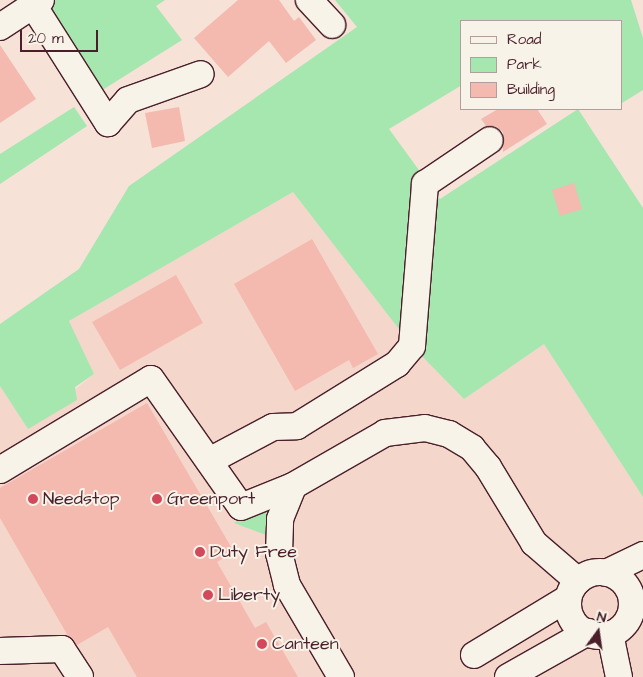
<!DOCTYPE html>
<html>
<head>
<meta charset="utf-8">
<style>
	body { margin:0 }
	#map { position:relative; width:643px; height:677px; overflow:hidden; background:#f6e2d7; font-family:"Architects Daughter",sans-serif }
	div>[style] { position:absolute }
	.built>* { inset:0; background:#f5d6cb }
	.green>* { inset:0; background:#a6e6af }
	.building>* { inset:0; background:#f4b9af }
	.roads { filter:drop-shadow(1px 0 #4a1f2b) drop-shadow(-1px 0 #4a1f2b) drop-shadow(0 1px #4a1f2b) drop-shadow(0 -1px #4a1f2b) }
	.minor>* { height:26px; margin:-13px; padding:0 13px; transform-origin:13px; border-radius:13px; background:#f7f3e8 }
	.minor>.ring { margin:-13px; padding:0; box-sizing:content-box; background:none; border:26px solid #f7f3e8; border-radius:50% }
	.dots>* { width:14px; height:14px; translate:-50% -50%; box-sizing:border-box; border:2px solid #f7f3e8; border-radius:50% }
	span { translate:-50% -50%; white-space:nowrap; text-align:center; line-height:1.15; -webkit-text-stroke:4px #f7f3e8; paint-order:stroke }
	.poi-label { font-size:18px; color:#4a1f2b }
	.left { translate:0 -50%; text-align:left }
	.legend { position:absolute; left:460px; top:20px; width:162px; height:90px; box-sizing:border-box; background:#f7f3e8; border:1px solid #b29e9c; margin:0; padding:6px 9px; list-style:none; font-size:15px; color:#4a1f2b }
	.legend li { display:flex; align-items:center; gap:10px; height:25px }
	.legend b { width:25px; border:1px solid #b29e9c }
	.north { position:absolute; left:573px; top:607px; width:50px; height:50px; -webkit-text-stroke:4px #f7f3e8; paint-order:stroke; rotate:14deg; font-size:14px; font-weight:700; line-height:20px; text-align:center; color:#4a1f2b }
	.north::after { content:''; display:block; margin:auto; width:18px; height:22px; background:#4a1f2b; clip-path:polygon(50% 0,100% 100%,50% 72%,0 100%) }
	.scale { position:absolute; left:20px; top:30px; width:78px; height:22px; box-sizing:border-box; border:2px solid #4a1f2b; border-top:0; padding-left:6px; font-size:15px; line-height:18px; white-space:nowrap; color:#4a1f2b; -webkit-text-stroke:4px #f7f3e8; paint-order:stroke }
</style>
</head>
<body>
<div id="map">
	<div class="built">
		<div style="clip-path:polygon(293px 192px,412px 346px,464px 399px,544px 344px,643px 497px,643px 677px,0 677px,0 386px,28px 429px,94px 374px,69px 321px)"></div>
	</div>
	<div class="green">
		<div style="clip-path:polygon(41px 0,165px 0,156px 6px,182px 40px,96px 94px)"></div>
		<div style="clip-path:polygon(335px 0,631px 0,643px 38px,643px 90px,622px 103px,622px 21px,462px 21px,462px 85px,389px 129px,440px 199px,578px 109px,643px 208px,643px 497px,544px 344px,464px 399px,412px 346px,293px 192px,69px 321px,94px 374px,75px 387px,77px 400px,28px 429px,0 386px,0 324px,79px 269px,129px 186px,357px 27px)"></div>
		<div style="clip-path:polygon(74px 107px,87px 126px,0 184px,0 154px)"></div>
		<div style="clip-path:polygon(282px 496px,269px 536px,234px 523px)"></div>
	</div>
	<div class="building">
		<div style="clip-path:polygon(238px 0,279px 0,294px 21px,299px 17px,316px 40px,286px 63px,269px 41px,228px 77px,194px 38px)"></div>
		<div style="clip-path:polygon(0 45px,36px 99px,0 123px)"></div>
		<div style="clip-path:polygon(179px 107px,185px 141px,152px 148px,145px 113px)"></div>
		<div style="clip-path:polygon(498px 109px,537px 109px,547px 124px,503px 152px,503px 132px,496px 126px,486px 126px,481px 119px)"></div>
		<div style="clip-path:polygon(574px 183px,582px 209px,560px 216px,552px 190px)"></div>
		<div style="clip-path:polygon(312px 239px,378px 354px,353px 368px,349px 360px,295px 391px,234px 284px)"></div>
		<div style="clip-path:polygon(176px 275px,203px 323px,120px 370px,92px 322px)"></div>
		<div style="clip-path:polygon(147px 403px,234px 552px,217px 562px,255px 628px,266px 622px,298px 677px,137px 677px,108px 627px,77px 645px,68px 636px,0 518px,0 488px)"></div>
	</div>
	<div class="roads">
		<div class="minor">
			<div style="left:309px;top:0;width:34px;rotate:47deg"></div>
			<div style="left:33px;top:5px;width:140px;rotate:57.6deg"></div>
			<div style="left:108px;top:123px;width:30px;rotate:-49deg"></div>
			<div style="left:128px;top:100px;width:77px;rotate:-19.6deg"></div>
			<div style="left:0;top:27px;width:49px;rotate:-33.4deg"></div>
			<div style="left:209px;top:461px;width:72px;rotate:-28deg"></div>
			<div style="left:273px;top:427px;width:24px;rotate:-2deg"></div>
			<div style="left:297px;top:426px;width:118px;rotate:-31.8deg"></div>
			<div style="left:397px;top:364px;width:23px;rotate:-50deg"></div>
			<div style="left:412px;top:346px;width:163px;rotate:-85.4deg"></div>
			<div style="left:425px;top:184px;width:78px;rotate:-34.1deg"></div>
			<div style="left:0;top:470px;width:176px;rotate:-31.1deg"></div>
			<div style="left:151px;top:379px;width:156px;rotate:54.9deg"></div>
			<div style="left:241px;top:507px;width:56px;rotate:-22deg"></div>
			<div class="ring" style="left:568px;top:572px;width:38px;height:38px"></div>
			<div style="left:606px;top:573px;width:41px;rotate:-25.9deg"></div>
			<div style="left:610px;top:634px;width:44px;rotate:78.2deg"></div>
			<div style="left:0;top:651px;width:62px;rotate:-1.8deg"></div>
			<div style="left:62px;top:649px;width:33px;rotate:57deg"></div>
			<div style="left:474px;top:655px;width:110px;rotate:-31.2deg"></div>
			<div style="left:341px;top:677px;width:107px;rotate:-120.4deg"></div>
			<div style="left:287px;top:585px;width:33px;rotate:-104deg"></div>
			<div style="left:279px;top:553px;width:34px;rotate:-88deg"></div>
			<div style="left:280px;top:519px;width:35px;rotate:-68deg"></div>
			<div style="left:293px;top:486px;width:106px;rotate:-29.9deg"></div>
			<div style="left:385px;top:433px;width:40px;rotate:-7.1deg"></div>
			<div style="left:425px;top:428px;width:25px;rotate:14deg"></div>
			<div style="left:449px;top:434px;width:27px;rotate:31deg"></div>
			<div style="left:472px;top:448px;width:25px;rotate:50deg"></div>
			<div style="left:488px;top:467px;width:89px;rotate:58.8deg"></div>
			<div style="left:534px;top:543px;width:58px;rotate:40.8deg"></div>
			<div style="left:508px;top:677px;width:92px;rotate:-29.4deg"></div>
		</div>
	</div>
	<div class="dots">
		<div style="left:33px;top:499px;background:#d1495b"></div>
		<div style="left:157px;top:499px;background:#d1495b"></div>
		<div style="left:200px;top:552px;background:#d1495b"></div>
		<div style="left:208px;top:595px;background:#d1495b"></div>
		<div style="left:262px;top:644px;background:#d1495b"></div>
	</div>
	<div class="poi-label">
		<span class="left" style="left:43px;top:499px">Needstop</span>
		<span class="left" style="left:167px;top:499px">Greenport</span>
		<span class="left" style="left:210px;top:552px">Duty Free</span>
		<span class="left" style="left:218px;top:595px">Liberty</span>
		<span class="left" style="left:272px;top:644px">Canteen</span>
	</div>
	<ul class="legend">
	<li><b style="height:6px;background:#f7f3e8"></b>Road</li>
	<li><b style="height:14px;background:#a6e6af"></b>Park</li>
	<li><b style="height:14px;background:#f4b9af"></b>Building</li>
	</ul>
	<div class="north">N</div>
	<div class="scale">20 m</div>
</div>
</body>
</html>
